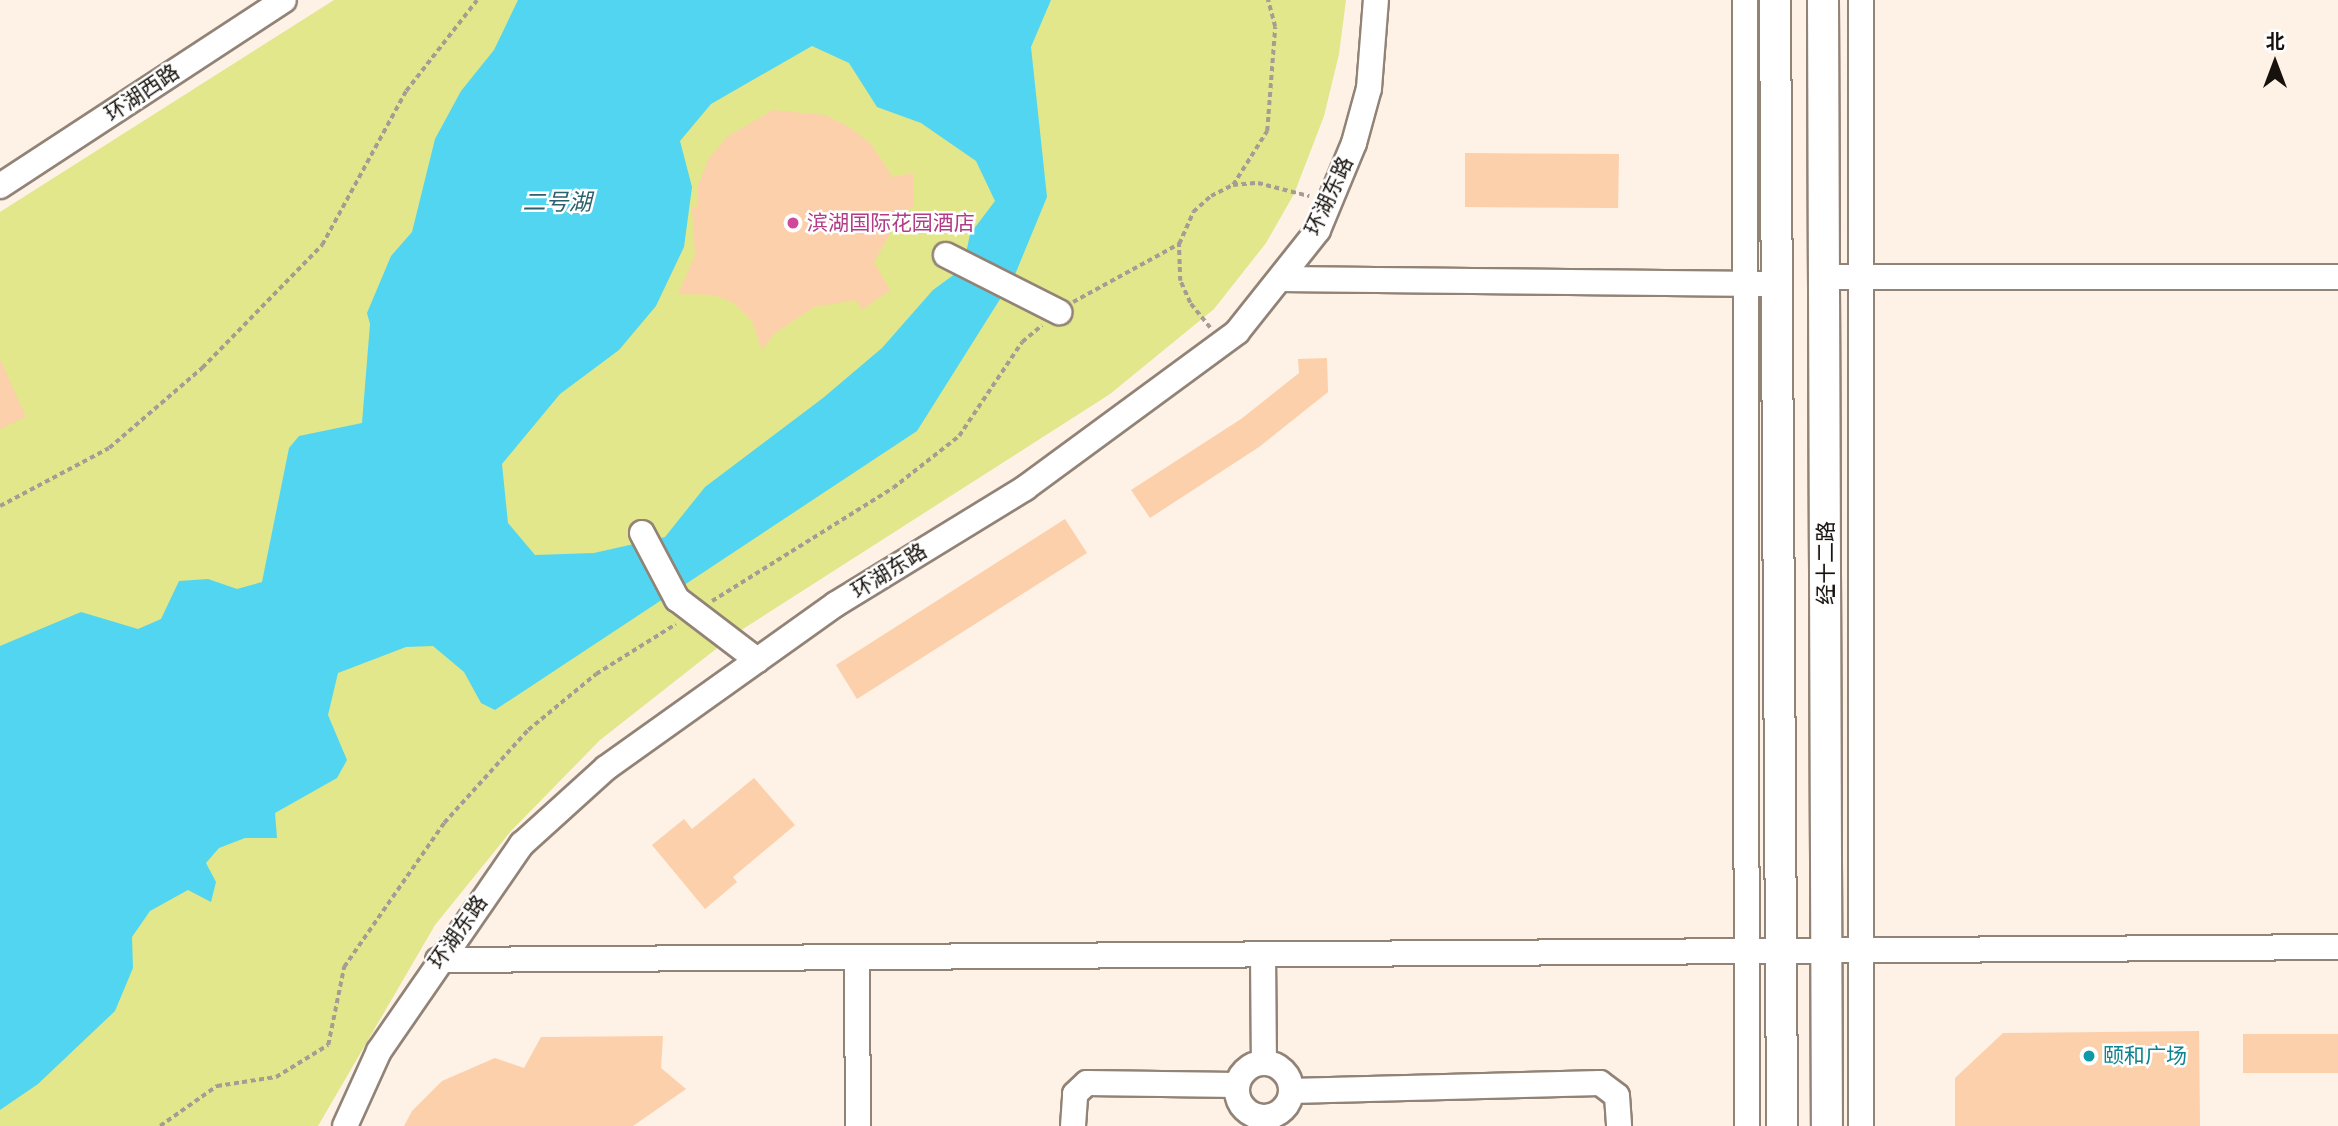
<!DOCTYPE html>
<html>
<head>
<meta charset="utf-8">
<style>
	body { margin:0 }
	#map { position:relative; width:2338px; height:1126px; overflow:hidden; background:#fef1e6; font-family:"Work Sans","Noto Sans SC",sans-serif }
	div>[style] { position:absolute }
	.green>* { inset:0; background:#e1e78a }
	.water>* { inset:0; background:#52d5f0 }
	.building>* { inset:0; background:#fcd0aa }
	.path>* { height:3.5px; margin-top:-1.75px; transform-origin:0; background:repeating-linear-gradient(90deg,#a69c93 0 5px,transparent 0 8.5px) }
	.roads { filter:drop-shadow(2px 0 #928377) drop-shadow(-2px 0 #928377) drop-shadow(0 2px #928377) drop-shadow(0 -2px #928377) }
	.minor>* { height:24px; margin:-12px; padding:0 12px; transform-origin:12px; border-radius:12px; background:#fff }
	.minor>.ring { margin:-12px; padding:0; box-sizing:content-box; background:none; border:24px solid #fff; border-radius:50% }
	.major>* { height:30px; margin:-15px; padding:0 15px; transform-origin:15px; border-radius:15px; background:#fff }
	.dots>* { width:19px; height:19px; translate:-50% -50%; box-sizing:border-box; border:4px solid #fff; border-radius:50% }
	span { translate:-50% -50%; white-space:nowrap; text-align:center; line-height:1.15; -webkit-text-stroke:5px #fff; paint-order:stroke }
	.street-label { font-size:21px; color:#16110c }
	.hotel-label { font-size:21px; color:#b23c85 }
	.left { translate:0 -50%; text-align:left }
	.culture-label { font-size:21px; color:#0d838f }
	.water-label { font-size:23px; color:#2b616c; font-style:italic }
	.north { position:absolute; left:2240px; top:28px; width:70px; height:70px; -webkit-text-stroke:5px #fff; paint-order:stroke; rotate:0deg; font-size:19px; font-weight:700; line-height:28px; text-align:center; color:#16110c }
	.north::after { content:''; display:block; margin:auto; width:24px; height:32px; background:#16110c; clip-path:polygon(50% 0,100% 100%,50% 72%,0 100%) }
</style>
</head>
<body>
<div id="map">
	<div class="green">
		<div style="clip-path:polygon(334px 0,1346px 0,1339px 54px,1324px 116px,1294px 194px,1266px 243px,1214px 309px,1110px 394px,735px 634px,600px 740px,511px 831px,435px 925px,318px 1126px,0 1126px,0 212px)"></div>
	</div>
	<div class="water">
		<div style="clip-path:polygon(evenodd,518px 0,1051px 0,1031px 47px,1047px 197px,1014px 277px,917px 431px,495px 710px,481px 703px,464px 672px,433px 646px,406px 647px,338px 673px,328px 715px,347px 760px,337px 778px,275px 813px,277px 838px,245px 838px,219px 848px,206px 863px,216px 882px,211px 902px,188px 890px,150px 911px,132px 937px,133px 968px,115px 1011px,38px 1084px,0 1110px,0 646px,81px 612px,138px 629px,161px 619px,179px 581px,208px 579px,237px 589px,262px 582px,289px 448px,299px 436px,362px 423px,370px 324px,367px 313px,391px 256px,412px 232px,435px 139px,461px 91px,494px 50px,518px 0,812px 46px,849px 63px,877px 107px,921px 123px,976px 161px,995px 201px,970px 234px,963px 268px,933px 290px,882px 348px,823px 398px,705px 487px,665px 537px,594px 553px,535px 555px,508px 523px,502px 464px,560px 394px,619px 350px,656px 306px,684px 247px,692px 187px,680px 141px,711px 104px,812px 46px)"></div>
	</div>
	<div class="building">
		<div style="clip-path:polygon(773px 110px,825px 115px,851px 128px,871px 144px,893px 177px,913px 173px,914px 208px,891px 211px,890px 234px,874px 262px,890px 290px,862px 310px,856px 300px,814px 307px,774px 334px,762px 350px,752px 321px,734px 303px,714px 295px,678px 294px,695px 255px,692px 207px,698px 206px,698px 185px,709px 158px,728px 136px)"></div>
		<div style="clip-path:polygon(1465px 153px,1619px 154px,1618px 208px,1465px 207px)"></div>
		<div style="clip-path:polygon(1327px 358px,1328px 392px,1259px 447px,1150px 518px,1131px 490px,1241px 419px,1299px 373px,1298px 359px)"></div>
		<div style="clip-path:polygon(0 359px,26px 417px,0 429px)"></div>
		<div style="clip-path:polygon(1065px 519px,1087px 553px,857px 699px,836px 665px)"></div>
		<div style="clip-path:polygon(754px 778px,795px 825px,733px 877px,737px 882px,705px 909px,652px 845px,684px 819px,692px 829px)"></div>
		<div style="clip-path:polygon(2199px 1031px,2200px 1126px,1955px 1126px,1955px 1078px,2003px 1033px)"></div>
		<div style="clip-path:polygon(2243px 1034px,2338px 1034px,2338px 1073px,2243px 1073px)"></div>
		<div style="clip-path:polygon(663px 1036px,661px 1068px,686px 1089px,633px 1126px,404px 1126px,412px 1111px,442px 1081px,495px 1058px,524px 1068px,541px 1037px)"></div>
	</div>
	<div class="path">
		<div style="left:1233px;top:185px;width:64px;rotate:-57.8deg"></div>
		<div style="left:1267px;top:131px;width:104px;rotate:-85.6deg"></div>
		<div style="left:1275px;top:27px;width:28px;rotate:-105deg"></div>
		<div style="left:1073px;top:302px;width:121px;rotate:-28.7deg"></div>
		<div style="left:1210px;top:328px;width:32px;rotate:-129deg"></div>
		<div style="left:1190px;top:303px;width:24px;rotate:-114deg"></div>
		<div style="left:1180px;top:281px;width:37px;rotate:-92deg"></div>
		<div style="left:1179px;top:244px;width:35px;rotate:-66deg"></div>
		<div style="left:1193px;top:212px;width:24px;rotate:-42deg"></div>
		<div style="left:1211px;top:196px;width:25px;rotate:-27deg"></div>
		<div style="left:1233px;top:185px;width:25px;rotate:-5deg"></div>
		<div style="left:1258px;top:183px;width:53px;rotate:14.3deg"></div>
		<div style="left:0;top:506px;width:123px;rotate:-28deg"></div>
		<div style="left:109px;top:448px;width:123px;rotate:-40.7deg"></div>
		<div style="left:202px;top:368px;width:172px;rotate:-45.7deg"></div>
		<div style="left:322px;top:245px;width:175px;rotate:-61.4deg"></div>
		<div style="left:406px;top:91px;width:115px;rotate:-52deg"></div>
		<div style="left:712px;top:601px;width:213px;rotate:-32deg"></div>
		<div style="left:893px;top:488px;width:84px;rotate:-38.2deg"></div>
		<div style="left:959px;top:436px;width:113px;rotate:-56.2deg"></div>
		<div style="left:1022px;top:342px;width:26px;rotate:-40deg"></div>
		<div style="left:160px;top:1126px;width:70px;rotate:-35.1deg"></div>
		<div style="left:217px;top:1086px;width:60px;rotate:-8.7deg"></div>
		<div style="left:276px;top:1077px;width:61px;rotate:-31.6deg"></div>
		<div style="left:328px;top:1045px;width:80px;rotate:-78.4deg"></div>
		<div style="left:344px;top:967px;width:175px;rotate:-55.2deg"></div>
		<div style="left:444px;top:823px;width:125px;rotate:-47.9deg"></div>
		<div style="left:528px;top:730px;width:88px;rotate:-39.5deg"></div>
		<div style="left:596px;top:674px;width:94px;rotate:-32deg"></div>
	</div>
	<div class="roads">
		<div class="minor">
			<div style="left:1745px;top:0;width:1126px;rotate:89.9deg"></div>
			<div style="left:0;top:186px;width:339px;rotate:-33.2deg"></div>
			<div style="left:946px;top:255px;width:127px;rotate:26.8deg"></div>
			<div style="left:1824px;top:277px;width:514px"></div>
			<div style="left:1280px;top:279px;width:482px;rotate:0.6deg"></div>
			<div style="left:642px;top:533px;width:75px;rotate:62.1deg"></div>
			<div style="left:677px;top:599px;width:101px;rotate:37.3deg"></div>
			<div style="left:1263px;top:954px;width:109px;rotate:89.5deg"></div>
			<div style="left:857px;top:957px;width:169px;rotate:89.7deg"></div>
			<div style="left:438px;top:960px;width:1900px;rotate:-0.39deg"></div>
			<div class="ring" style="left:1237px;top:1063px;width:30px;height:30px"></div>
			<div style="left:1291px;top:1091px;width:309px;rotate:-1.5deg"></div>
			<div style="left:1600px;top:1083px;width:21px;rotate:37deg"></div>
			<div style="left:1617px;top:1096px;width:30px;rotate:86deg"></div>
			<div style="left:345px;top:1126px;width:82px;rotate:-65.6deg"></div>
			<div style="left:379px;top:1051px;width:252px;rotate:-55.4deg"></div>
			<div style="left:522px;top:844px;width:113px;rotate:-42.1deg"></div>
			<div style="left:606px;top:768px;width:282px;rotate:-35.5deg"></div>
			<div style="left:836px;top:604px;width:222px;rotate:-31.5deg"></div>
			<div style="left:1025px;top:488px;width:263px;rotate:-36.3deg"></div>
			<div style="left:1237px;top:332px;width:130px;rotate:-51.5deg"></div>
			<div style="left:1318px;top:230px;width:94px;rotate:-67.5deg"></div>
			<div style="left:1354px;top:143px;width:57px;rotate:-74.7deg"></div>
			<div style="left:1369px;top:88px;width:88px;rotate:-85.5deg"></div>
			<div style="left:1073px;top:1126px;width:32px;rotate:-86deg"></div>
			<div style="left:1075px;top:1094px;width:16px;rotate:-43deg"></div>
			<div style="left:1087px;top:1083px;width:150px;rotate:0.8deg"></div>
			<div style="left:1861px;top:1126px;width:1126px;rotate:-90deg"></div>
		</div>
		<div class="major">
			<div style="left:1775px;top:0;width:1126px;rotate:89.64deg"></div>
			<div style="left:1823px;top:0;width:1126px;rotate:89.8deg"></div>
		</div>
	</div>
	<div class="dots">
		<div style="left:793px;top:223px;background:#d1479c"></div>
		<div style="left:2089px;top:1056px;background:#0f9aa8"></div>
	</div>
	<div class="street-label">
		<span style="left:142px;top:93px;rotate:-34deg">环湖西路</span>
		<span style="left:1329px;top:196px;rotate:-65deg">环湖东路</span>
		<span style="left:1826px;top:563px;rotate:-90deg">经十二路</span>
		<span style="left:889px;top:571px;rotate:-32deg">环湖东路</span>
		<span style="left:458px;top:932px;rotate:-55deg">环湖东路</span>
	</div>
	<div class="hotel-label">
		<span class="left" style="left:807px;top:223px">滨湖国际花园酒店</span>
	</div>
	<div class="culture-label">
		<span class="left" style="left:2103px;top:1056px">颐和广场</span>
	</div>
	<div class="water-label">
		<span style="left:557px;top:203px">二号湖</span>
	</div>
	<div class="north">北</div>
</div>
</body>
</html>
